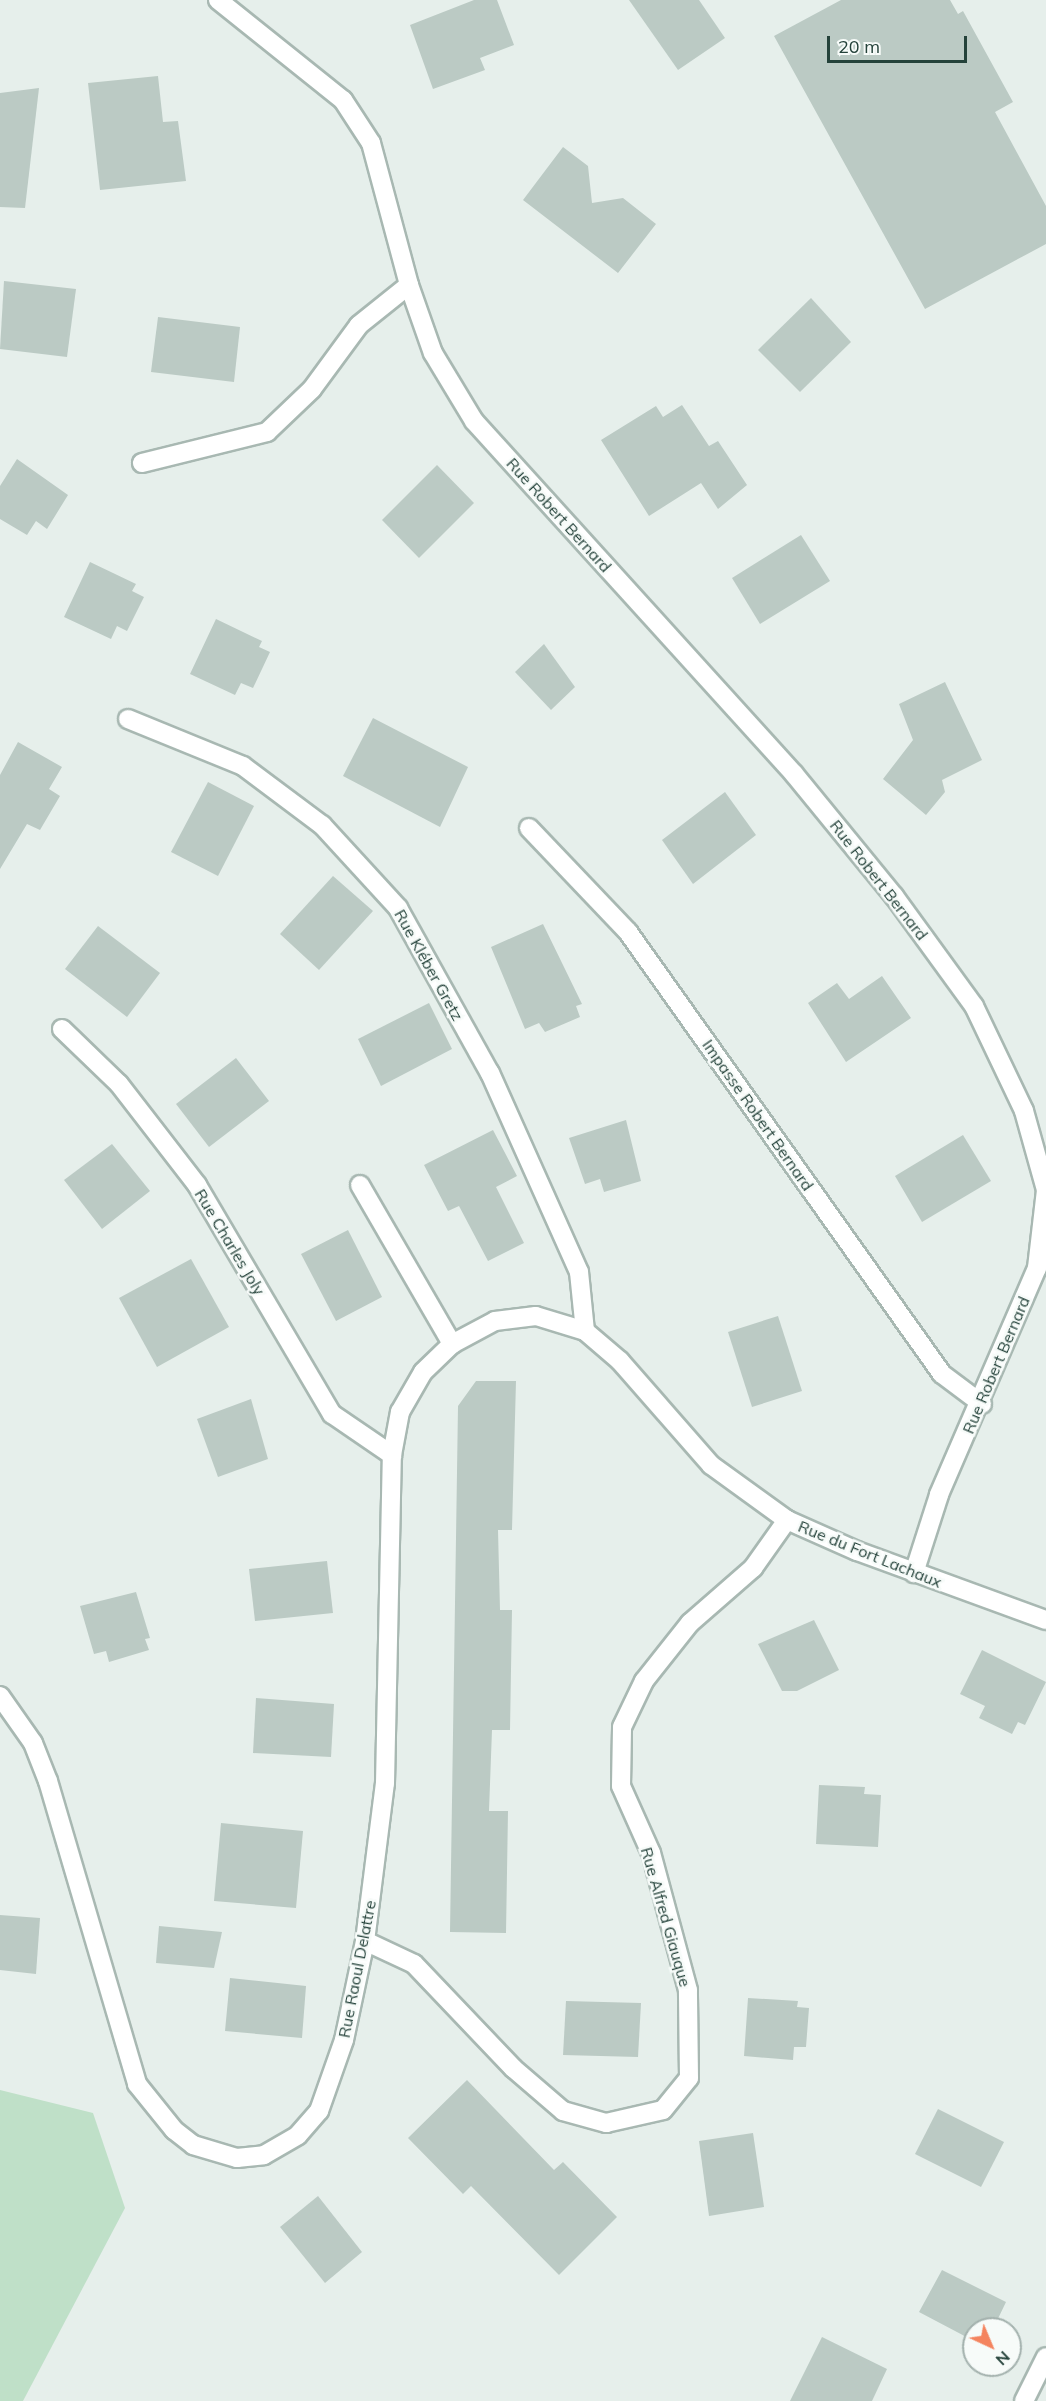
<!DOCTYPE html>
<html>
<head>
<meta charset="utf-8">
<style>
	body { margin:0 }
	#map { position:relative; width:1046px; height:2401px; overflow:hidden; background:#e6efeb; font-family:Mulish,sans-serif }
	div>[style] { position:absolute }
	.green>* { inset:0; background:#bfe0c8 }
	.building>* { inset:0; background:#bbcac4 }
	.roads { filter:drop-shadow(2px 0 #a8b8b2) drop-shadow(-2px 0 #a8b8b2) drop-shadow(0 2px #a8b8b2) drop-shadow(0 -2px #a8b8b2) }
	.lane>* { height:18px; margin:-9px; padding:0 9px; transform-origin:9px; border-radius:9px; background:#fff }
	.street>* { height:18px; margin:-9px; padding:0 9px; transform-origin:9px; border-radius:9px; background:#fff }
	span { translate:-50% -50%; white-space:nowrap; text-align:center; line-height:1.15; -webkit-text-stroke:5px #f7fbf9; paint-order:stroke }
	.street-label { font-size:16px; color:#24423a }
	.north { position:absolute; left:962px; top:2317px; width:60px; height:60px; box-sizing:border-box; background:#f7fbf9; border:2px solid #a3b1ad; border-radius:50%; rotate:136deg; font-size:16px; font-weight:700; line-height:24px; text-align:center; color:#24423a }
	.north::after { content:''; display:block; margin:auto; width:21px; height:27px; background:#f4845f; clip-path:polygon(50% 0,100% 100%,50% 72%,0 100%) }
	.scale { position:absolute; left:827px; top:36px; width:140px; height:27px; box-sizing:border-box; border:3px solid #24423a; border-top:0; padding-left:8px; font-size:18px; line-height:21px; white-space:nowrap; color:#24423a; -webkit-text-stroke:4px #f7fbf9; paint-order:stroke }
</style>
</head>
<body>
<div id="map">
	<div class="green">
		<div style="clip-path:polygon(0 2090px,93px 2113px,125px 2208px,23px 2401px,0 2401px)"></div>
	</div>
	<div class="building">
		<div style="clip-path:polygon(474px 0,497px 0,514px 45px,480px 58px,485px 70px,433px 89px,410px 25px)"></div>
		<div style="clip-path:polygon(629px 0,699px 0,725px 38px,678px 70px)"></div>
		<div style="clip-path:polygon(841px 0,950px 0,958px 14px,963px 11px,1013px 102px,995px 112px,1046px 206px,1046px 244px,925px 309px,774px 36px)"></div>
		<div style="clip-path:polygon(158px 76px,163px 122px,178px 121px,186px 181px,100px 190px,88px 83px)"></div>
		<div style="clip-path:polygon(39px 88px,25px 208px,0 207px,0 93px)"></div>
		<div style="clip-path:polygon(563px 147px,588px 166px,592px 203px,623px 198px,656px 224px,618px 273px,523px 200px)"></div>
		<div style="clip-path:polygon(4px 281px,76px 289px,67px 357px,0 349px)"></div>
		<div style="clip-path:polygon(811px 298px,851px 342px,800px 392px,758px 350px)"></div>
		<div style="clip-path:polygon(158px 317px,240px 327px,234px 382px,151px 372px)"></div>
		<div style="clip-path:polygon(682px 405px,709px 446px,718px 441px,747px 485px,718px 509px,701px 483px,649px 516px,601px 440px,656px 406px,663px 417px)"></div>
		<div style="clip-path:polygon(17px 459px,68px 495px,47px 529px,36px 521px,27px 535px,0 519px,0 486px)"></div>
		<div style="clip-path:polygon(437px 465px,474px 503px,419px 558px,382px 520px)"></div>
		<div style="clip-path:polygon(801px 535px,830px 581px,760px 624px,732px 578px)"></div>
		<div style="clip-path:polygon(90px 562px,136px 584px,132px 591px,144px 597px,127px 631px,117px 626px,111px 639px,64px 617px)"></div>
		<div style="clip-path:polygon(216px 619px,262px 641px,259px 647px,270px 652px,253px 688px,241px 683px,235px 695px,190px 674px)"></div>
		<div style="clip-path:polygon(544px 644px,575px 687px,551px 710px,515px 672px)"></div>
		<div style="clip-path:polygon(945px 682px,982px 760px,942px 780px,945px 792px,926px 815px,883px 779px,913px 740px,899px 704px)"></div>
		<div style="clip-path:polygon(373px 718px,468px 767px,440px 827px,343px 776px)"></div>
		<div style="clip-path:polygon(18px 742px,62px 767px,49px 789px,60px 796px,40px 830px,27px 824px,0 869px,0 775px)"></div>
		<div style="clip-path:polygon(208px 782px,254px 806px,218px 876px,171px 852px)"></div>
		<div style="clip-path:polygon(725px 792px,756px 835px,693px 884px,662px 840px)"></div>
		<div style="clip-path:polygon(333px 876px,373px 911px,319px 970px,280px 934px)"></div>
		<div style="clip-path:polygon(543px 924px,582px 1004px,576px 1006px,580px 1017px,545px 1032px,539px 1023px,525px 1029px,491px 947px)"></div>
		<div style="clip-path:polygon(98px 926px,160px 973px,127px 1017px,65px 969px)"></div>
		<div style="clip-path:polygon(882px 976px,911px 1018px,846px 1062px,808px 1003px,837px 983px,849px 999px)"></div>
		<div style="clip-path:polygon(429px 1003px,452px 1049px,381px 1086px,358px 1039px)"></div>
		<div style="clip-path:polygon(236px 1058px,269px 1101px,209px 1147px,176px 1104px)"></div>
		<div style="clip-path:polygon(626px 1120px,641px 1181px,604px 1192px,600px 1179px,585px 1184px,569px 1138px)"></div>
		<div style="clip-path:polygon(493px 1130px,517px 1176px,496px 1187px,524px 1243px,488px 1261px,459px 1206px,448px 1211px,424px 1165px)"></div>
		<div style="clip-path:polygon(963px 1135px,991px 1181px,922px 1222px,895px 1176px)"></div>
		<div style="clip-path:polygon(112px 1144px,150px 1191px,102px 1229px,64px 1180px)"></div>
		<div style="clip-path:polygon(348px 1230px,382px 1297px,336px 1321px,301px 1254px)"></div>
		<div style="clip-path:polygon(191px 1259px,229px 1327px,157px 1367px,119px 1298px)"></div>
		<div style="clip-path:polygon(778px 1316px,802px 1391px,752px 1407px,728px 1332px)"></div>
		<div style="clip-path:polygon(476px 1381px,516px 1381px,512px 1530px,498px 1530px,500px 1610px,512px 1610px,510px 1730px,492px 1730px,489px 1811px,508px 1811px,506px 1933px,450px 1932px,458px 1406px)"></div>
		<div style="clip-path:polygon(251px 1399px,268px 1459px,218px 1477px,197px 1419px)"></div>
		<div style="clip-path:polygon(327px 1561px,333px 1613px,255px 1621px,249px 1569px)"></div>
		<div style="clip-path:polygon(136px 1592px,150px 1638px,145px 1639px,149px 1650px,109px 1662px,106px 1651px,94px 1654px,80px 1606px)"></div>
		<div style="clip-path:polygon(814px 1620px,839px 1670px,797px 1691px,782px 1691px,758px 1644px)"></div>
		<div style="clip-path:polygon(982px 1650px,1046px 1682px,1025px 1725px,1018px 1722px,1012px 1734px,979px 1718px,985px 1706px,960px 1694px)"></div>
		<div style="clip-path:polygon(256px 1698px,334px 1704px,331px 1757px,253px 1753px)"></div>
		<div style="clip-path:polygon(819px 1785px,865px 1787px,864px 1794px,881px 1795px,878px 1847px,816px 1844px)"></div>
		<div style="clip-path:polygon(221px 1823px,303px 1831px,296px 1908px,214px 1901px)"></div>
		<div style="clip-path:polygon(0 1915px,40px 1918px,36px 1974px,0 1970px)"></div>
		<div style="clip-path:polygon(159px 1926px,222px 1932px,214px 1968px,156px 1963px)"></div>
		<div style="clip-path:polygon(230px 1978px,306px 1986px,302px 2038px,225px 2031px)"></div>
		<div style="clip-path:polygon(748px 1998px,798px 2001px,797px 2007px,809px 2008px,806px 2047px,794px 2047px,793px 2060px,744px 2056px)"></div>
		<div style="clip-path:polygon(566px 2001px,641px 2003px,638px 2057px,563px 2055px)"></div>
		<div style="clip-path:polygon(467px 2080px,554px 2170px,563px 2162px,617px 2217px,559px 2275px,471px 2186px,463px 2194px,408px 2138px)"></div>
		<div style="clip-path:polygon(938px 2109px,1004px 2142px,981px 2187px,915px 2154px)"></div>
		<div style="clip-path:polygon(753px 2133px,764px 2207px,709px 2216px,699px 2141px)"></div>
		<div style="clip-path:polygon(318px 2196px,362px 2252px,325px 2283px,280px 2227px)"></div>
		<div style="clip-path:polygon(942px 2270px,1006px 2302px,993px 2329px,974px 2329px,974px 2341px,919px 2312px)"></div>
		<div style="clip-path:polygon(822px 2337px,887px 2369px,872px 2401px,790px 2401px)"></div>
	</div>
	<div class="roads">
		<div class="lane">
			<div style="left:360px;top:1185px;width:184px;rotate:59.9deg"></div>
		</div>
		<div class="street">
			<div style="left:218px;top:0;width:160px;rotate:38.7deg"></div>
			<div style="left:343px;top:100px;width:51px;rotate:56.9deg"></div>
			<div style="left:371px;top:143px;width:147px;rotate:75deg"></div>
			<div style="left:409px;top:285px;width:72px;rotate:70.6deg"></div>
			<div style="left:433px;top:353px;width:79px;rotate:58.9deg"></div>
			<div style="left:474px;top:421px;width:476px;rotate:47.8deg"></div>
			<div style="left:794px;top:774px;width:158px;rotate:50.7deg"></div>
			<div style="left:894px;top:896px;width:136px;rotate:54deg"></div>
			<div style="left:974px;top:1006px;width:116px;rotate:64.5deg"></div>
			<div style="left:1024px;top:1111px;width:82px;rotate:74.4deg"></div>
			<div style="left:1046px;top:1190px;width:79px;rotate:96.6deg"></div>
			<div style="left:1037px;top:1268px;width:247px;rotate:113.4deg"></div>
			<div style="left:939px;top:1495px;width:82px;rotate:107.8deg"></div>
			<div style="left:142px;top:463px;width:129px;rotate:-13.9deg"></div>
			<div style="left:267px;top:432px;width:62px;rotate:-43.7deg"></div>
			<div style="left:312px;top:389px;width:79px;rotate:-53.7deg"></div>
			<div style="left:359px;top:325px;width:64px;rotate:-38.7deg"></div>
			<div style="left:128px;top:719px;width:124px;rotate:22.2deg"></div>
			<div style="left:243px;top:766px;width:99px;rotate:36.8deg"></div>
			<div style="left:322px;top:825px;width:113px;rotate:47.5deg"></div>
			<div style="left:398px;top:908px;width:189px;rotate:60.9deg"></div>
			<div style="left:490px;top:1073px;width:218px;rotate:65.9deg"></div>
			<div style="left:579px;top:1272px;width:59px;rotate:84.2deg"></div>
			<div style="left:529px;top:828px;width:144px;rotate:46.4deg"></div>
			<div style="left:628px;top:932px;width:542px;rotate:54.61deg"></div>
			<div style="left:942px;top:1374px;width:50px;rotate:36.9deg"></div>
			<div style="left:62px;top:1029px;width:79px;rotate:44deg"></div>
			<div style="left:119px;top:1084px;width:128px;rotate:52.3deg"></div>
			<div style="left:197px;top:1185px;width:266px;rotate:59.5deg"></div>
			<div style="left:332px;top:1414px;width:73px;rotate:34.3deg"></div>
			<div style="left:0;top:1696px;width:57px;rotate:54.9deg"></div>
			<div style="left:33px;top:1743px;width:41px;rotate:68.5deg"></div>
			<div style="left:48px;top:1781px;width:316px;rotate:73.6deg"></div>
			<div style="left:137px;top:2084px;width:59px;rotate:51.2deg"></div>
			<div style="left:174px;top:2130px;width:24px;rotate:38deg"></div>
			<div style="left:193px;top:2145px;width:46px;rotate:16.5deg"></div>
			<div style="left:237px;top:2158px;width:27px;rotate:-6deg"></div>
			<div style="left:264px;top:2155px;width:39px;rotate:-30deg"></div>
			<div style="left:298px;top:2135px;width:32px;rotate:-49deg"></div>
			<div style="left:319px;top:2111px;width:75px;rotate:-70.6deg"></div>
			<div style="left:344px;top:2040px;width:101px;rotate:-78deg"></div>
			<div style="left:365px;top:1941px;width:159px;rotate:-82.8deg"></div>
			<div style="left:385px;top:1783px;width:328px;rotate:-88.8deg"></div>
			<div style="left:392px;top:1455px;width:44px;rotate:-79.5deg"></div>
			<div style="left:400px;top:1412px;width:46px;rotate:-60.1deg"></div>
			<div style="left:423px;top:1372px;width:40px;rotate:-44deg"></div>
			<div style="left:452px;top:1344px;width:49px;rotate:-28.1deg"></div>
			<div style="left:495px;top:1321px;width:41px;rotate:-7deg"></div>
			<div style="left:536px;top:1316px;width:51px;rotate:17deg"></div>
			<div style="left:585px;top:1331px;width:46px;rotate:40.6deg"></div>
			<div style="left:620px;top:1361px;width:138px;rotate:48.8deg"></div>
			<div style="left:711px;top:1465px;width:94px;rotate:35.9deg"></div>
			<div style="left:787px;top:1520px;width:77px;rotate:23.9deg"></div>
			<div style="left:857px;top:1551px;width:201px;rotate:20.1deg"></div>
			<div style="left:365px;top:1941px;width:54px;rotate:25.1deg"></div>
			<div style="left:414px;top:1964px;width:144px;rotate:46.4deg"></div>
			<div style="left:513px;top:2068px;width:66px;rotate:40.7deg"></div>
			<div style="left:563px;top:2111px;width:45px;rotate:15.6deg"></div>
			<div style="left:606px;top:2123px;width:58px;rotate:-12.8deg"></div>
			<div style="left:663px;top:2110px;width:41px;rotate:-50.9deg"></div>
			<div style="left:689px;top:2078px;width:88px;rotate:-90.7deg"></div>
			<div style="left:688px;top:1990px;width:142px;rotate:-105.1deg"></div>
			<div style="left:651px;top:1853px;width:73px;rotate:-114.1deg"></div>
			<div style="left:621px;top:1786px;width:59px;rotate:-89deg"></div>
			<div style="left:622px;top:1727px;width:51px;rotate:-64.4deg"></div>
			<div style="left:644px;top:1681px;width:74px;rotate:-51.6deg"></div>
			<div style="left:690px;top:1623px;width:84px;rotate:-41.1deg"></div>
			<div style="left:753px;top:1568px;width:59px;rotate:-54.7deg"></div>
			<div style="left:1024px;top:2401px;width:49px;rotate:-63.4deg"></div>
		</div>
	</div>
	<div class="street-label">
		<span style="left:559px;top:515px;rotate:48deg">Rue Robert Bernard</span>
		<span style="left:879px;top:880px;rotate:52deg">Rue Robert Bernard</span>
		<span style="left:429px;top:965px;rotate:61deg">Rue Kléber Gretz</span>
		<span style="left:758px;top:1115px;rotate:55deg">Impasse Robert Bernard</span>
		<span style="left:230px;top:1242px;rotate:59deg">Rue Charles Joly</span>
		<span style="left:996px;top:1365px;rotate:-67deg">Rue Robert Bernard</span>
		<span style="left:870px;top:1554px;rotate:22deg">Rue du Fort Lachaux</span>
		<span style="left:666px;top:1917px;rotate:74deg">Rue Alfred Giauque</span>
		<span style="left:357px;top:1969px;rotate:-79deg">Rue Raoul Delattre</span>
	</div>
	<div class="north">N</div>
	<div class="scale">20 m</div>
</div>
</body>
</html>
